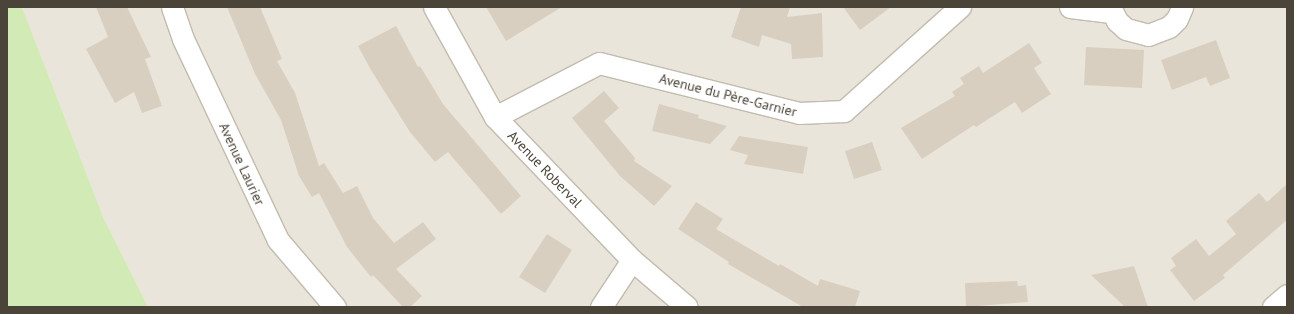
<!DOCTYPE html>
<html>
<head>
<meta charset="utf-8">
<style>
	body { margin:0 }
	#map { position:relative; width:1294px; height:314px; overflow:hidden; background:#f6f3ec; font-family:"PT Sans",sans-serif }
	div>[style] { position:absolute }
	.residential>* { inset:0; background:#eae5da }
	.green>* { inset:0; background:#d2eab5 }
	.building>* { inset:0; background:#d8cfc1 }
	.roads { filter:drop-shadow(1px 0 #c2bbae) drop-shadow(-1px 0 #c2bbae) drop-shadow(0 1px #c2bbae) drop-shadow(0 -1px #c2bbae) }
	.street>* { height:21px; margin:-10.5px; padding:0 10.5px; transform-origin:10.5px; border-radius:10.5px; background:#fff }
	span { translate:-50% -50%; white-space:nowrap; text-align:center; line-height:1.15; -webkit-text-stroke:4px #fff; paint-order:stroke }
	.street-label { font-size:14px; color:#4b4439 }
	.frame { position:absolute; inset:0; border:8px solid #4b4439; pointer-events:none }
</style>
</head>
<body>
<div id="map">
	<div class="residential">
		<div style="clip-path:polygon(22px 7px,1287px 7px,1287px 307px,148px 307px,104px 219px)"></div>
	</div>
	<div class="green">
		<div style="clip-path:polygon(7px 7px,22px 7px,104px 219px,148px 307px,7px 307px)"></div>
	</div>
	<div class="building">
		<div style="clip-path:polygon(96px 7px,127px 7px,151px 57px,145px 59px,162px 106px,142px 113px,134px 92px,115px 103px,86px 49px,108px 37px)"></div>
		<div style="clip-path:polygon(227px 7px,260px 7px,282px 59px,277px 61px,295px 93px,319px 166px,324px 163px,343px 193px,357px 186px,373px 218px,394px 243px,423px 222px,436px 239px,396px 269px,422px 296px,410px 307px,403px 307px,373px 275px,371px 277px,347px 247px,319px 193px,312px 197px,299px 176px,281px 120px,255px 74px)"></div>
		<div style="clip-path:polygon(486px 7px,562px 7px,506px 41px)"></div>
		<div style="clip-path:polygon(741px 7px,790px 7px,787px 17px,822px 13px,823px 57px,792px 59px,791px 44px,762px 35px,759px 47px,731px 37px)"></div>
		<div style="clip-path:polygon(843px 7px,891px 7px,860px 30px)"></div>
		<div style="clip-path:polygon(396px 26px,418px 67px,420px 66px,443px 104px,521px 196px,501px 214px,448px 152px,435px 162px,410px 132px,371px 70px,358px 46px)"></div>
		<div style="clip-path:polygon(1216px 40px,1230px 78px,1210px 86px,1206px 77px,1172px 90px,1161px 60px)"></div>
		<div style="clip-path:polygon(1029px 43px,1042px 63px,1034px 68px,1051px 94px,1022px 113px,1015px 102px,976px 127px,974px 125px,922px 159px,901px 128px,955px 96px,952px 92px,964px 84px,960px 78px,979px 66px,983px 73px)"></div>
		<div style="clip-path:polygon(1086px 47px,1144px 50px,1142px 88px,1084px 85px)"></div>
		<div style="clip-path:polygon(604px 91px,619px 108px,604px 121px,635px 158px,634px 161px,672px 186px,654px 206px,620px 176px,572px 118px)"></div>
		<div style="clip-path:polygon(659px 104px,699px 115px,698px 118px,727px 126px,710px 144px,652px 131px)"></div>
		<div style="clip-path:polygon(739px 136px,808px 147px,803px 174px,744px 164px,748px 155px,730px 150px)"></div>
		<div style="clip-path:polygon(872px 142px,882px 170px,854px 179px,845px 151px)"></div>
		<div style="clip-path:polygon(1287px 184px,1287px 220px,1223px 275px,1225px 278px,1194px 301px,1170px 270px,1176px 266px,1171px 258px,1196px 239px,1209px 256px,1236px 234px,1226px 221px,1259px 193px,1267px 202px)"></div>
		<div style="clip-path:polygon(696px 202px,723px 219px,716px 229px,779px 266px,780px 264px,818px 286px,820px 279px,860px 291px,855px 307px,803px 307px,728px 264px,729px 262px,678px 229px)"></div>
		<div style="clip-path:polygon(547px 234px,572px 250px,545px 293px,519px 277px)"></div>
		<div style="clip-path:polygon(1134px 266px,1148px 307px,1125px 307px,1091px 275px)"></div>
		<div style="clip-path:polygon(1017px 281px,1018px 286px,1026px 285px,1028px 302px,966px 307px,965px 283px)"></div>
	</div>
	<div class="roads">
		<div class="street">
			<div style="left:172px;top:7px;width:34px;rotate:71deg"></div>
			<div style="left:183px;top:39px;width:222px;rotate:64.7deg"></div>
			<div style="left:278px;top:240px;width:88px;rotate:49.6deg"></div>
			<div style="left:434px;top:7px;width:126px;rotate:61deg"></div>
			<div style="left:495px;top:117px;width:198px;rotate:46.2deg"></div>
			<div style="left:632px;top:260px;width:72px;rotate:40.5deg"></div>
			<div style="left:1070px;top:7px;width:41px;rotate:7deg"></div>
			<div style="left:1110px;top:7px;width:16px;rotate:63deg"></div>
			<div style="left:1117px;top:21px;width:12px;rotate:42deg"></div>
			<div style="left:1126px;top:29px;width:23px;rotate:15deg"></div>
			<div style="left:1148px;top:35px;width:22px;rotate:-21deg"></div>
			<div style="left:1169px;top:27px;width:11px;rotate:-45deg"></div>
			<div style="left:1177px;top:19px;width:13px;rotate:-67deg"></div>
			<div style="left:495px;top:117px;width:117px;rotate:-27.4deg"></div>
			<div style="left:599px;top:63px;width:206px;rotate:14deg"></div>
			<div style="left:799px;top:113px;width:45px;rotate:-2.5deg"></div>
			<div style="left:844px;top:111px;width:156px;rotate:-41.9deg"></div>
			<div style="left:601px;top:307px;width:56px;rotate:-56.6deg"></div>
			<div style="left:1273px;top:307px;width:18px;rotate:-41deg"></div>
		</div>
	</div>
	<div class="street-label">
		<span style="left:728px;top:95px;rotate:14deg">Avenue du Père-Garnier</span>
		<span style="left:242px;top:164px;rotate:65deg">Avenue Laurier</span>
		<span style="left:545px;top:169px;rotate:46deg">Avenue Roberval</span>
	</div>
	<div class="frame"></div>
</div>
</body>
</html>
